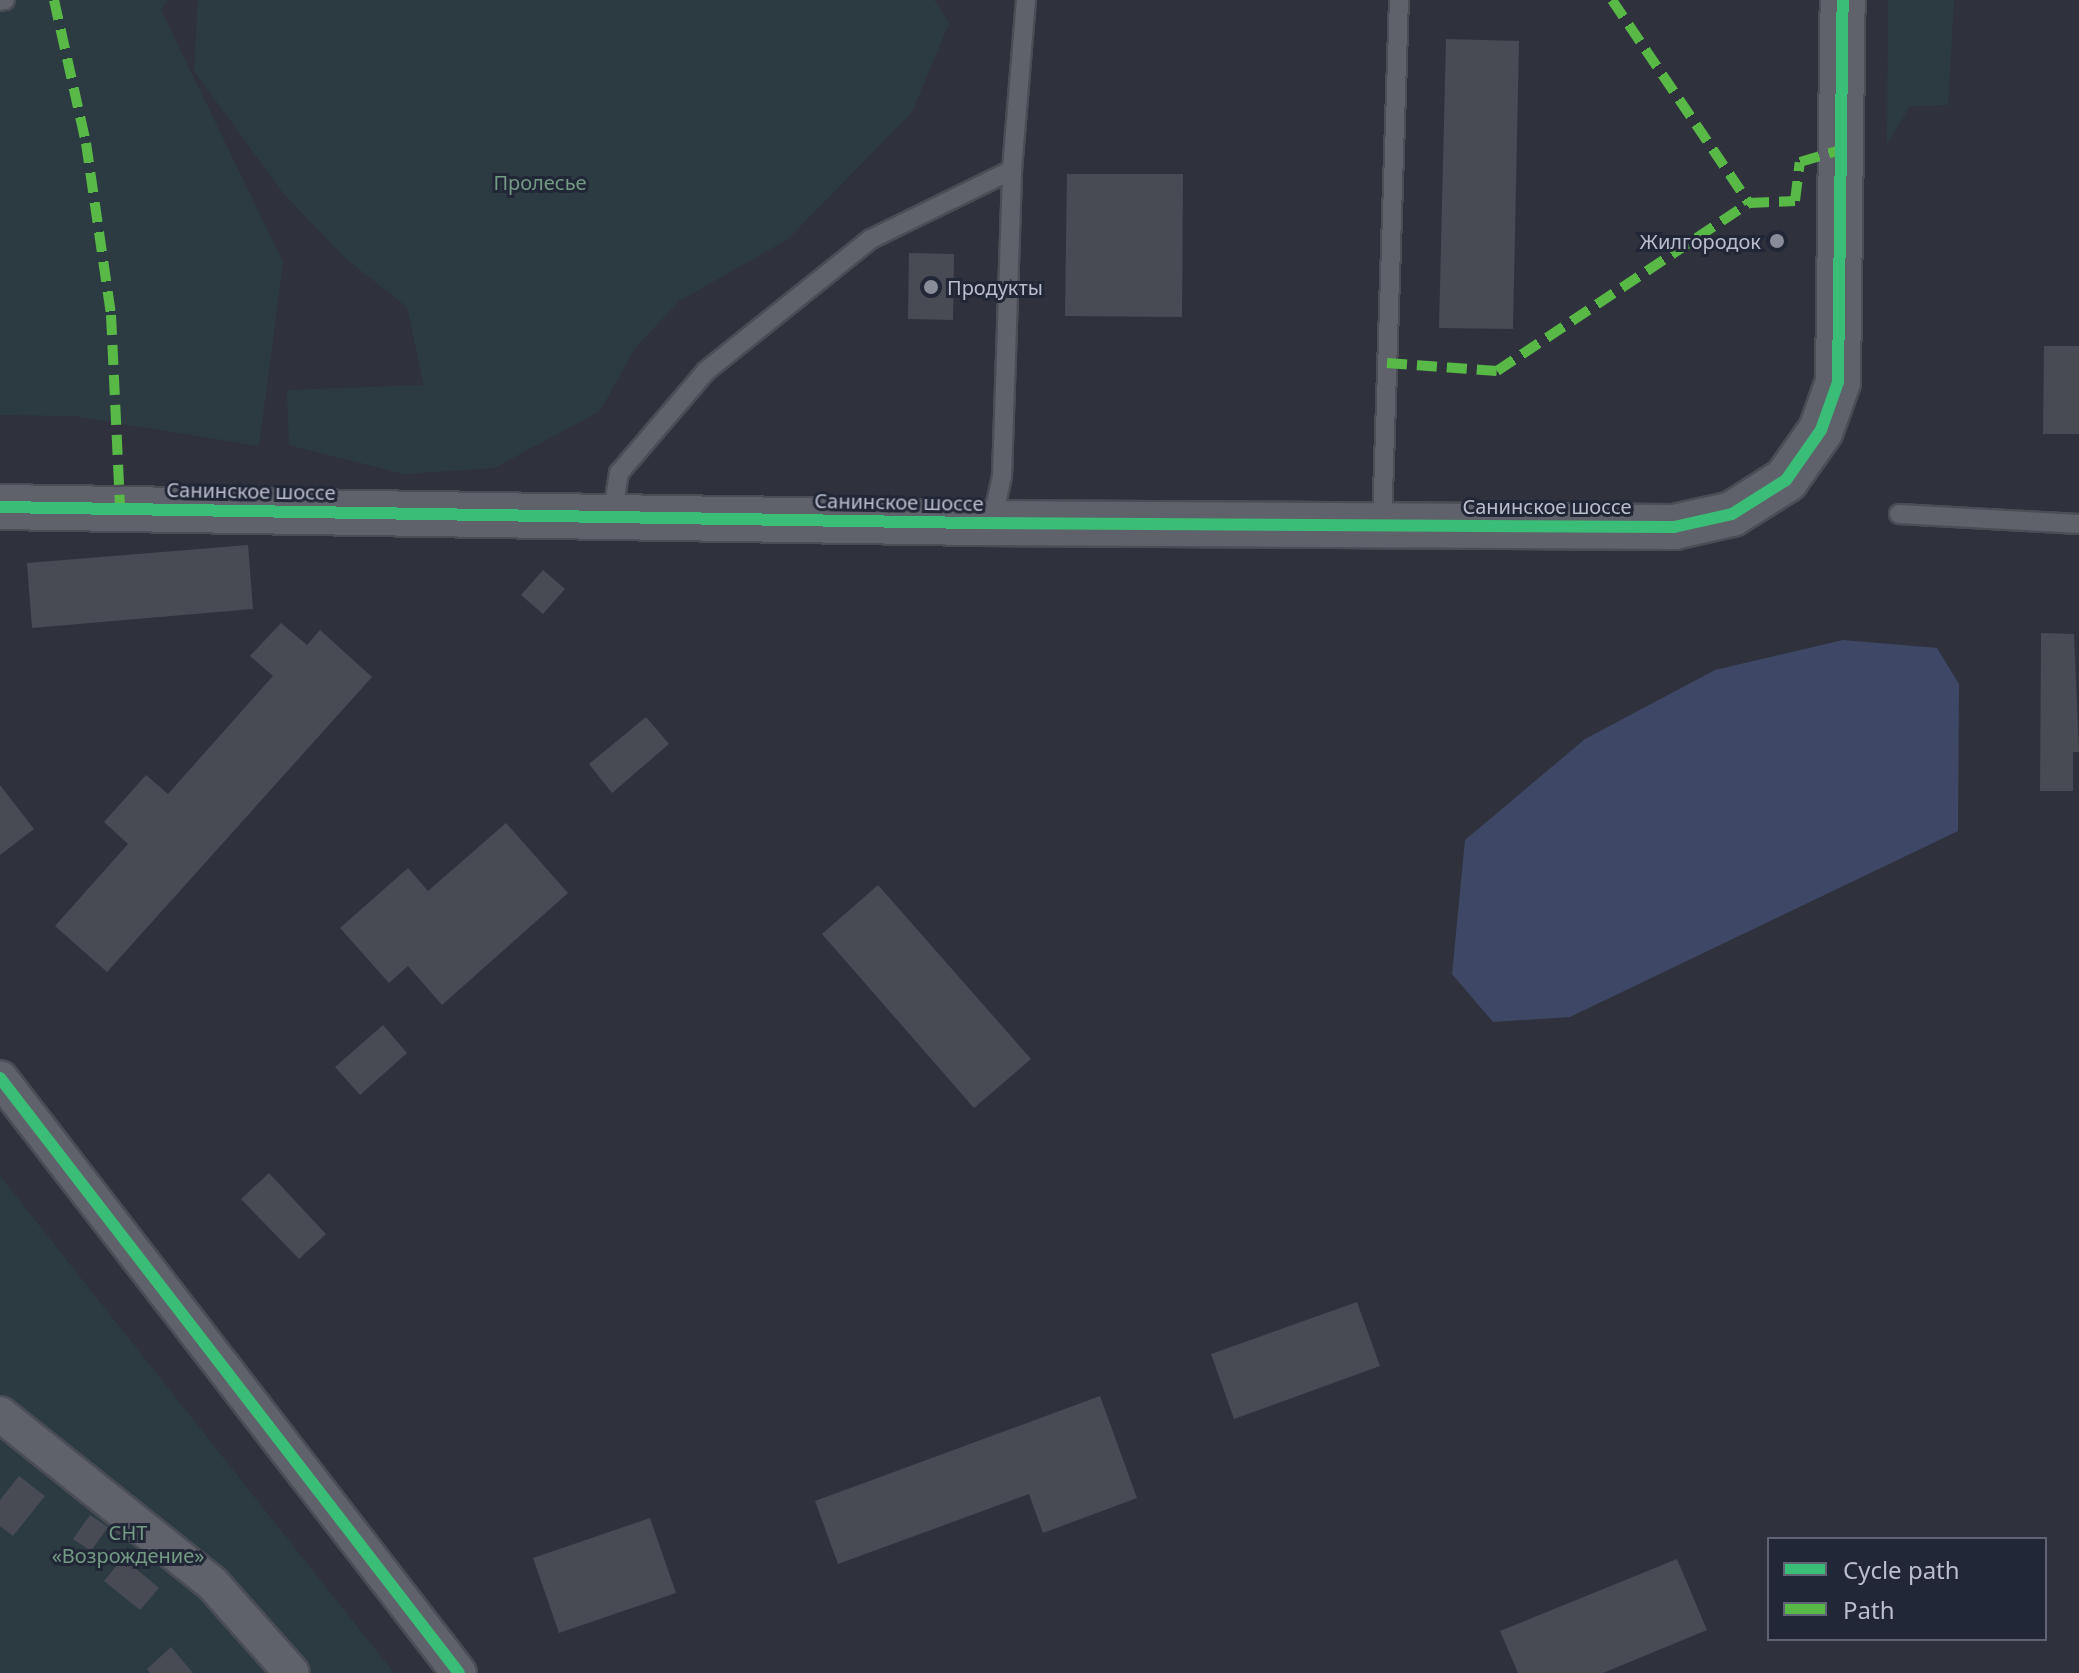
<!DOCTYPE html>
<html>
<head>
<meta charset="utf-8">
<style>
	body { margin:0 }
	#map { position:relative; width:2079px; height:1673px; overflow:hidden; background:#2f323c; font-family:"Noto Sans",sans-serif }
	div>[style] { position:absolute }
	.green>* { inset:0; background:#2c3b42 }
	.water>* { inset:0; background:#3e4866 }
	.building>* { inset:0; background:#484b53 }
	.roads { filter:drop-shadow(2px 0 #4b4d55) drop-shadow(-2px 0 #4b4d55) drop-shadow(0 2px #4b4d55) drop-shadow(0 -2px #4b4d55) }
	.service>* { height:18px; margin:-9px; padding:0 9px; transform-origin:9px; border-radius:9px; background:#5f626a }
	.minor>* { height:34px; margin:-17px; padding:0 17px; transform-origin:17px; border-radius:17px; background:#5f626a }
	.tertiary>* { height:44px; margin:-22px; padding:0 22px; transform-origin:22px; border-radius:22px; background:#5f626a }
	.quiet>* { height:10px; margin-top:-5px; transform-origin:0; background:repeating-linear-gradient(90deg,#58b947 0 20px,transparent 0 30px) }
	.cycleway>* { height:12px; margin:-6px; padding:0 6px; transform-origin:6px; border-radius:6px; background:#3abd76 }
	.dots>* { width:22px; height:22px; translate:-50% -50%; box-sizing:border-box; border:4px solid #222737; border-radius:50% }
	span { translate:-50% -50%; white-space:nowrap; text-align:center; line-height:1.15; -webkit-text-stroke:6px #222737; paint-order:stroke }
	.park-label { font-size:20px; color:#739b84 }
	.poi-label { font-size:20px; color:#babecc }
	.right { translate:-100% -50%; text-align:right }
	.left { translate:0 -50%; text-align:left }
	.street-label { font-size:20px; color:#babecc }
	.legend { position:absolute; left:1767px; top:1537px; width:280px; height:104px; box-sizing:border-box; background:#222737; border:2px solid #5f6373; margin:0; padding:10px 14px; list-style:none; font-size:24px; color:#babecc }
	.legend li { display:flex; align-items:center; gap:16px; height:40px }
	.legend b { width:40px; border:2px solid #5f6373 }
</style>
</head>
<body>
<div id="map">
	<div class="green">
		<div style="clip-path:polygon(0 0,168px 0,161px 10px,283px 262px,259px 446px,74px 416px,0 415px)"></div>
		<div style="clip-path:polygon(198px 0,934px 0,949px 23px,912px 112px,788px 239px,679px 301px,635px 348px,600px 411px,494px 468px,404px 474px,289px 445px,287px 390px,424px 385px,407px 307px,345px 258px,284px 194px,194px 71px)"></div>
		<div style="clip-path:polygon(1888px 0,1954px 0,1948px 105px,1910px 106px,1887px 144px)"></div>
		<div style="clip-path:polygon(0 1176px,394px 1673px,0 1673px)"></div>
	</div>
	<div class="water">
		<div style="clip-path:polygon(1843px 640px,1937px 648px,1959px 684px,1958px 831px,1570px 1017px,1493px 1022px,1452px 974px,1465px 840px,1585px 739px,1715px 670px)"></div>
	</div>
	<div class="building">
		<div style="clip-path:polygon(1446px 39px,1519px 41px,1513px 329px,1439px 328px)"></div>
		<div style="clip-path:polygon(1067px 174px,1183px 174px,1182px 317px,1065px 316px)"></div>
		<div style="clip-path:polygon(909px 253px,954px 254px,953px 320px,908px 319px)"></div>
		<div style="clip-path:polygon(2044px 346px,2079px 346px,2079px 434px,2043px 434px)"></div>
		<div style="clip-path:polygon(248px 545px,253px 609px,32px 628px,27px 563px)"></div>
		<div style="clip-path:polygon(543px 570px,565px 589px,543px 614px,521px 595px)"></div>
		<div style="clip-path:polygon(281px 623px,307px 645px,320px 630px,372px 677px,107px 972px,55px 926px,128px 844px,104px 822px,146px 775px,168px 794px,273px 676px,250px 656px)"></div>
		<div style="clip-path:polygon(2041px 633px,2074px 634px,2079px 752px,2073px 752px,2073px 791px,2040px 791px)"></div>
		<div style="clip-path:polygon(646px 717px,669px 744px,612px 793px,589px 764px)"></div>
		<div style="clip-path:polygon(0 785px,34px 829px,0 855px)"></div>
		<div style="clip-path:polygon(506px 823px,568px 893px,442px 1005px,408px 966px,389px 983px,340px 928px,408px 868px,428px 891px)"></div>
		<div style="clip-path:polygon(878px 885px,1031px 1059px,974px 1108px,822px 934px)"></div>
		<div style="clip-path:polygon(383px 1025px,407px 1053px,360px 1095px,335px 1067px)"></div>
		<div style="clip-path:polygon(269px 1173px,326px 1234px,299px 1259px,241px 1199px)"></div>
		<div style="clip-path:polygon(1357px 1302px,1380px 1366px,1234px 1419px,1211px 1354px)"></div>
		<div style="clip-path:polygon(1100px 1396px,1137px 1498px,1043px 1533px,1029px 1494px,838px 1564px,815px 1501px)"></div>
		<div style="clip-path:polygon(19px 1476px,45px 1496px,13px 1536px,0 1526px,0 1500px)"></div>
		<div style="clip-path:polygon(90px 1515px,108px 1527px,91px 1551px,73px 1539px)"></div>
		<div style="clip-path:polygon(650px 1518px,676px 1593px,559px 1633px,533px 1558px)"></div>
		<div style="clip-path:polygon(123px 1558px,159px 1588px,140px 1610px,104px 1581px)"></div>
		<div style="clip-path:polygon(1677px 1559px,1707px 1630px,1603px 1673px,1518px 1673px,1500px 1631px)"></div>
		<div style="clip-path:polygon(171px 1647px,193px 1673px,150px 1673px,147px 1669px)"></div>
	</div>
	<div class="roads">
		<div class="service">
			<div style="left:0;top:1px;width:5px;rotate:-11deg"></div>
			<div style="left:1899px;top:514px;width:180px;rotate:3.2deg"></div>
			<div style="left:612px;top:518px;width:46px;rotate:-81.2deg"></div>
			<div style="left:619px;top:473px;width:134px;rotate:-49.5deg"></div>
			<div style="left:706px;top:371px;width:211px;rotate:-38.7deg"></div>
			<div style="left:871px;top:239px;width:157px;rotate:-26.1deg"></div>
			<div style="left:992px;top:523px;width:48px;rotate:-78deg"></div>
			<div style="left:1002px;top:476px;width:306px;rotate:-88.1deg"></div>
			<div style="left:1012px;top:170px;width:171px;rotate:-85.3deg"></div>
			<div style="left:1382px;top:525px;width:525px;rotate:-88.15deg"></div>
		</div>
		<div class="minor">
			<div style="left:0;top:1078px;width:751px;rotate:52.35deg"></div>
			<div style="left:0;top:1414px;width:271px;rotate:38.6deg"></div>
			<div style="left:212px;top:1583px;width:120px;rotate:48.4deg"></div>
		</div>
		<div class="tertiary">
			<div style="left:0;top:507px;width:976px;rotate:0.94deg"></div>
			<div style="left:976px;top:523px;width:698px;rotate:0.33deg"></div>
			<div style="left:1674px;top:527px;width:59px;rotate:-12.6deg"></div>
			<div style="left:1732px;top:514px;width:64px;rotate:-32.2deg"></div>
			<div style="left:1786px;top:480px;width:61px;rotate:-55deg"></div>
			<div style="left:1821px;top:430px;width:51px;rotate:-70.5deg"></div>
			<div style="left:1838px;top:382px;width:382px;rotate:-89.3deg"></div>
		</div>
	</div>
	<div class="quiet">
		<div style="left:54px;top:0;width:147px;rotate:77.4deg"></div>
		<div style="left:86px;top:143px;width:174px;rotate:81.7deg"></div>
		<div style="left:111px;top:315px;width:194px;rotate:87.3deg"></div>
		<div style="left:1612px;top:0;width:245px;rotate:56deg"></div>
		<div style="left:1387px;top:363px;width:110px;rotate:4.2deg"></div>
		<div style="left:1497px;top:371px;width:303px;rotate:-33.7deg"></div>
		<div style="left:1749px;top:203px;width:46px;rotate:-2.5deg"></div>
		<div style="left:1795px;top:201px;width:39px;rotate:-83deg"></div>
		<div style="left:1800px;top:162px;width:42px;rotate:-16.7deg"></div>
	</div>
	<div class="cycleway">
		<div style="left:0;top:507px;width:976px;rotate:0.94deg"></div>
		<div style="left:976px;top:523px;width:698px;rotate:0.33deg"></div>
		<div style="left:1674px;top:527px;width:59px;rotate:-12.6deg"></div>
		<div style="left:1732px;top:514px;width:64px;rotate:-32.2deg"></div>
		<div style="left:1786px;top:480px;width:61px;rotate:-55deg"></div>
		<div style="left:1821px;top:430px;width:51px;rotate:-70.5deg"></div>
		<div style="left:1838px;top:382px;width:382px;rotate:-89.3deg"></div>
		<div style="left:0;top:1078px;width:751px;rotate:52.35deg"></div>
	</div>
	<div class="dots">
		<div style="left:1777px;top:241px;background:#898d9a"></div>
		<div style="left:931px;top:287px;background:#898d9a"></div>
	</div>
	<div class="park-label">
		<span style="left:540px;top:182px">Пролесье</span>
		<span style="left:128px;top:1544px">СНТ<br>«Возрождение»</span>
	</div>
	<div class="poi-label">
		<span class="right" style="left:1761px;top:241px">Жилгородок</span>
		<span class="left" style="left:947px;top:287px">Продукты</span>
	</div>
	<div class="street-label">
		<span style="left:251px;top:491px;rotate:1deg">Санинское шоссе</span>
		<span style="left:899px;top:502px;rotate:1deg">Санинское шоссе</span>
		<span style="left:1547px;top:506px">Санинское шоссе</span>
	</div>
	<ul class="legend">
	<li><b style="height:10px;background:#3abd76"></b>Cycle path</li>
	<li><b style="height:10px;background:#58b947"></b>Path</li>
	</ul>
</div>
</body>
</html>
